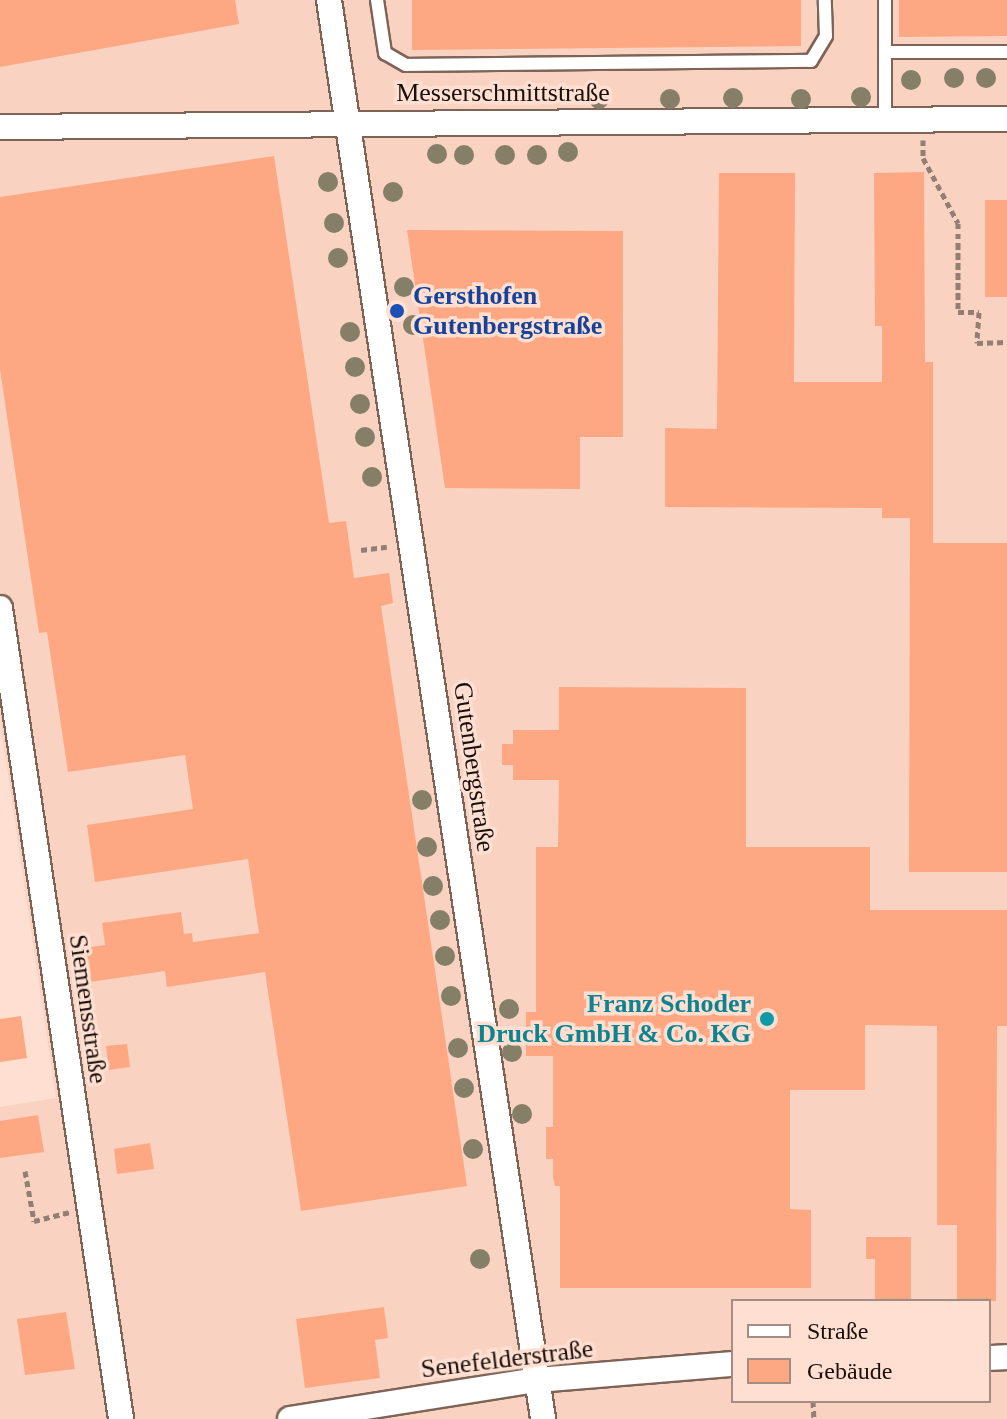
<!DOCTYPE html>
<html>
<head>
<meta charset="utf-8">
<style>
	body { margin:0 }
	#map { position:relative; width:1007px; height:1419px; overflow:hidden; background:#ffdfd1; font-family:"Times New Roman",serif }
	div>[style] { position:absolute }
	.built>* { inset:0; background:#f9d2c1 }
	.building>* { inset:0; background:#fda882 }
	.path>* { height:5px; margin-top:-2.5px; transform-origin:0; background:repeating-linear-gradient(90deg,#937e74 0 6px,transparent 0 10px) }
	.roads { filter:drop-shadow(2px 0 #7e6357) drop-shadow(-2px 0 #7e6357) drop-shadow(0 2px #7e6357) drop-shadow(0 -2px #7e6357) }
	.service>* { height:12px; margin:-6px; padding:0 6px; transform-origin:6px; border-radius:6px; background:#fff }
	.minor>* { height:24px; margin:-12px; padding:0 12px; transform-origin:12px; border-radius:12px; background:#fff }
	.trees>* { width:20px; height:20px; margin:-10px; border-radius:50%; background:#857f67 }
	.dots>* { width:22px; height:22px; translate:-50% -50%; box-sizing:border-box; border:4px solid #ffdfd1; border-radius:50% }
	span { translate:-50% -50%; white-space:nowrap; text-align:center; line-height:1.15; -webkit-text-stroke:7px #ffdfd1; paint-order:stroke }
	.street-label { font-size:26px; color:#1a100b }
	.transit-label { font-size:26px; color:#164399; font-weight:700 }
	.left { translate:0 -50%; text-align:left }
	.culture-label { font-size:26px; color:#0d838f; font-weight:700 }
	.right { translate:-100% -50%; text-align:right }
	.legend { position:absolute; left:731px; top:1299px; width:260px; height:104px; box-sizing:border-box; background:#ffdfd1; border:2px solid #a38c82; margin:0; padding:10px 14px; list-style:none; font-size:24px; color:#1a100b }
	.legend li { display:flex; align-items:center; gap:16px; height:40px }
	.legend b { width:40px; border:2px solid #a38c82 }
</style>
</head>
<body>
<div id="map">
	<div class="built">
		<div style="clip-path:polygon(evenodd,0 0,1007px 0,1007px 1419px,0 1419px,0 1107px,56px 1098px,0 720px,0 0,733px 1301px,989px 1301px,989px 1401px,733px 1401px,733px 1301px)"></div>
	</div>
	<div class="building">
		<div style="clip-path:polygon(0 0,235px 0,239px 24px,0 67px)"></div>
		<div style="clip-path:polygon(412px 0,801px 0,801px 46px,412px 50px)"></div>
		<div style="clip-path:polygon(899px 0,1007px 0,1007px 36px,899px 37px)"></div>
		<div style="clip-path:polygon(274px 156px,329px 523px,346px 521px,354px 578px,389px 573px,393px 603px,381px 606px,467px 1186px,301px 1211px,265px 972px,167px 987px,165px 971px,90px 982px,85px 948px,105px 945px,102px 923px,181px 912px,184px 934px,192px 933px,193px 942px,259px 933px,248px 859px,95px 882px,87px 825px,193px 809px,185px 755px,68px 772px,47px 632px,39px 633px,0 369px,0 197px)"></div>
		<div style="clip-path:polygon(924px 172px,925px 362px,933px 362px,933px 543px,1007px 543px,1007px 872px,909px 872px,910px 518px,882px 518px,882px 508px,665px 507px,665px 428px,717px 429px,719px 173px,795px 173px,794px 382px,882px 382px,882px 326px,875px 326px,874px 173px)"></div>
		<div style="clip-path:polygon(985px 200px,1007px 200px,1007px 297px,985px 297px)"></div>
		<div style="clip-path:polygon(407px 230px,623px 231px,623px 437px,580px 437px,580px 489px,445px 488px)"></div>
		<div style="clip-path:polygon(559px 687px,746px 688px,746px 847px,870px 847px,870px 910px,1007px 910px,1007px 1026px,997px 1026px,996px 1301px,957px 1301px,957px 1225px,937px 1225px,937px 1026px,865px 1025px,865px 1090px,790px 1090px,790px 1209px,811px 1210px,811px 1288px,560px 1288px,560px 1186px,555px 1186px,553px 1177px,553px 1159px,546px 1159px,546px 1127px,553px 1127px,553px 1056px,526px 1056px,526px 1012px,536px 1012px,536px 847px,558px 847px,559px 780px,513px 780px,513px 765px,502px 765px,502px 744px,513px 744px,513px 730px,559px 730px)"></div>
		<div style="clip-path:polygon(21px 1016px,27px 1058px,0 1062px,0 1019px)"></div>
		<div style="clip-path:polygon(127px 1044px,130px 1067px,109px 1070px,106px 1046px)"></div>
		<div style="clip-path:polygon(38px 1115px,44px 1152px,0 1158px,0 1121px)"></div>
		<div style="clip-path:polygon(150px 1143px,154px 1169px,117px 1174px,114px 1149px)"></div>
		<div style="clip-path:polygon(866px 1237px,911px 1237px,911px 1301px,875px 1301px,875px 1259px,866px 1259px)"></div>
		<div style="clip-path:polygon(384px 1307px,388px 1338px,375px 1340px,380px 1378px,305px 1388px,296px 1319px)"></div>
		<div style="clip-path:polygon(66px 1312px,75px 1369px,25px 1375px,17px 1319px)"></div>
	</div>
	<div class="path">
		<div style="left:923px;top:140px;width:18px;rotate:90deg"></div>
		<div style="left:923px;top:158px;width:74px;rotate:61.7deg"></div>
		<div style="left:958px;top:223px;width:89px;rotate:90deg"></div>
		<div style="left:958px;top:312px;width:21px"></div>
		<div style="left:979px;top:312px;width:31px;rotate:94deg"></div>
		<div style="left:977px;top:343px;width:30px;rotate:-2deg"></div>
		<div style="left:361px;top:550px;width:26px;rotate:-7deg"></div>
		<div style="left:25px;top:1171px;width:51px;rotate:79.8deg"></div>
		<div style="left:34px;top:1221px;width:36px;rotate:-14deg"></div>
		<div style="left:813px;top:1401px;width:18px;rotate:87deg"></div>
	</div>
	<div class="roads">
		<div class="service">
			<div style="left:377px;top:0;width:54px;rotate:81.4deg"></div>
			<div style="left:385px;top:53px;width:24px;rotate:30deg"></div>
			<div style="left:406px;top:65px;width:405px;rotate:-0.6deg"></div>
			<div style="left:811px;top:61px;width:29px;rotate:-59deg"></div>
			<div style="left:826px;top:36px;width:36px;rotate:-92deg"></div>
			<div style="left:885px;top:0;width:119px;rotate:90deg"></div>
			<div style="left:885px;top:52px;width:122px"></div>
		</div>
		<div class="minor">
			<div style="left:329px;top:0;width:1435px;rotate:81.42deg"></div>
			<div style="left:0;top:127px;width:1007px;rotate:-0.46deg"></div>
			<div style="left:0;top:608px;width:820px;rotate:81.51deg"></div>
			<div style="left:989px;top:1358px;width:18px;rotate:-3deg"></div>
			<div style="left:290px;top:1419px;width:250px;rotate:-9deg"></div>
			<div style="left:537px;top:1380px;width:197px;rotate:-4.7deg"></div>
		</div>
	</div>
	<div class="trees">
		<div style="left:954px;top:78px"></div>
		<div style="left:986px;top:78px"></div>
		<div style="left:911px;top:80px"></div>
		<div style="left:861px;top:97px"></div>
		<div style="left:733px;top:98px"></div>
		<div style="left:599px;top:99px"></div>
		<div style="left:670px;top:99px"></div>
		<div style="left:801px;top:99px"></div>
		<div style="left:568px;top:152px"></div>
		<div style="left:437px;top:154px"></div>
		<div style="left:464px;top:155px"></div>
		<div style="left:505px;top:155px"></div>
		<div style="left:537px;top:155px"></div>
		<div style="left:328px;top:182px"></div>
		<div style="left:393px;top:192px"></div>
		<div style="left:334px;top:223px"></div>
		<div style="left:338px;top:258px"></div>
		<div style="left:404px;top:287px"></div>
		<div style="left:413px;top:325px"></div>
		<div style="left:350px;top:332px"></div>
		<div style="left:355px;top:367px"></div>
		<div style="left:360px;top:404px"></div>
		<div style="left:365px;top:437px"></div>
		<div style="left:372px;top:477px"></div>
		<div style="left:422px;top:800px"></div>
		<div style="left:427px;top:847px"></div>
		<div style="left:433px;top:886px"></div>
		<div style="left:440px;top:920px"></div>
		<div style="left:445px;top:956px"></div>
		<div style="left:451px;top:996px"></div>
		<div style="left:509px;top:1009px"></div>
		<div style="left:458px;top:1048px"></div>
		<div style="left:512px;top:1052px"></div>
		<div style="left:464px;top:1088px"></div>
		<div style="left:522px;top:1114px"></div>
		<div style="left:473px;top:1149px"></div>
		<div style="left:480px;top:1259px"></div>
	</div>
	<div class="dots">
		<div style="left:397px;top:311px;background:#1a4fb4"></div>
		<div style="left:767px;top:1019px;background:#0f9aa8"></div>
	</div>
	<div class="street-label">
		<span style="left:503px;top:93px">Messerschmittstraße</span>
		<span style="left:474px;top:767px;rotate:82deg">Gutenbergstraße</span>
		<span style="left:88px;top:1009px;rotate:82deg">Siemensstraße</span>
		<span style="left:507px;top:1359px;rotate:-7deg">Senefelderstraße</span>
	</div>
	<div class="transit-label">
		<span class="left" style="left:413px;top:311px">Gersthofen<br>Gutenbergstraße</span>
	</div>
	<div class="culture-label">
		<span class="right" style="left:751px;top:1019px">Franz Schoder<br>Druck GmbH &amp; Co. KG</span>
	</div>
	<ul class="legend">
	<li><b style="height:10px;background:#fff"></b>Straße</li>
	<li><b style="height:22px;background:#fda882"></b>Gebäude</li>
	</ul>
</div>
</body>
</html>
